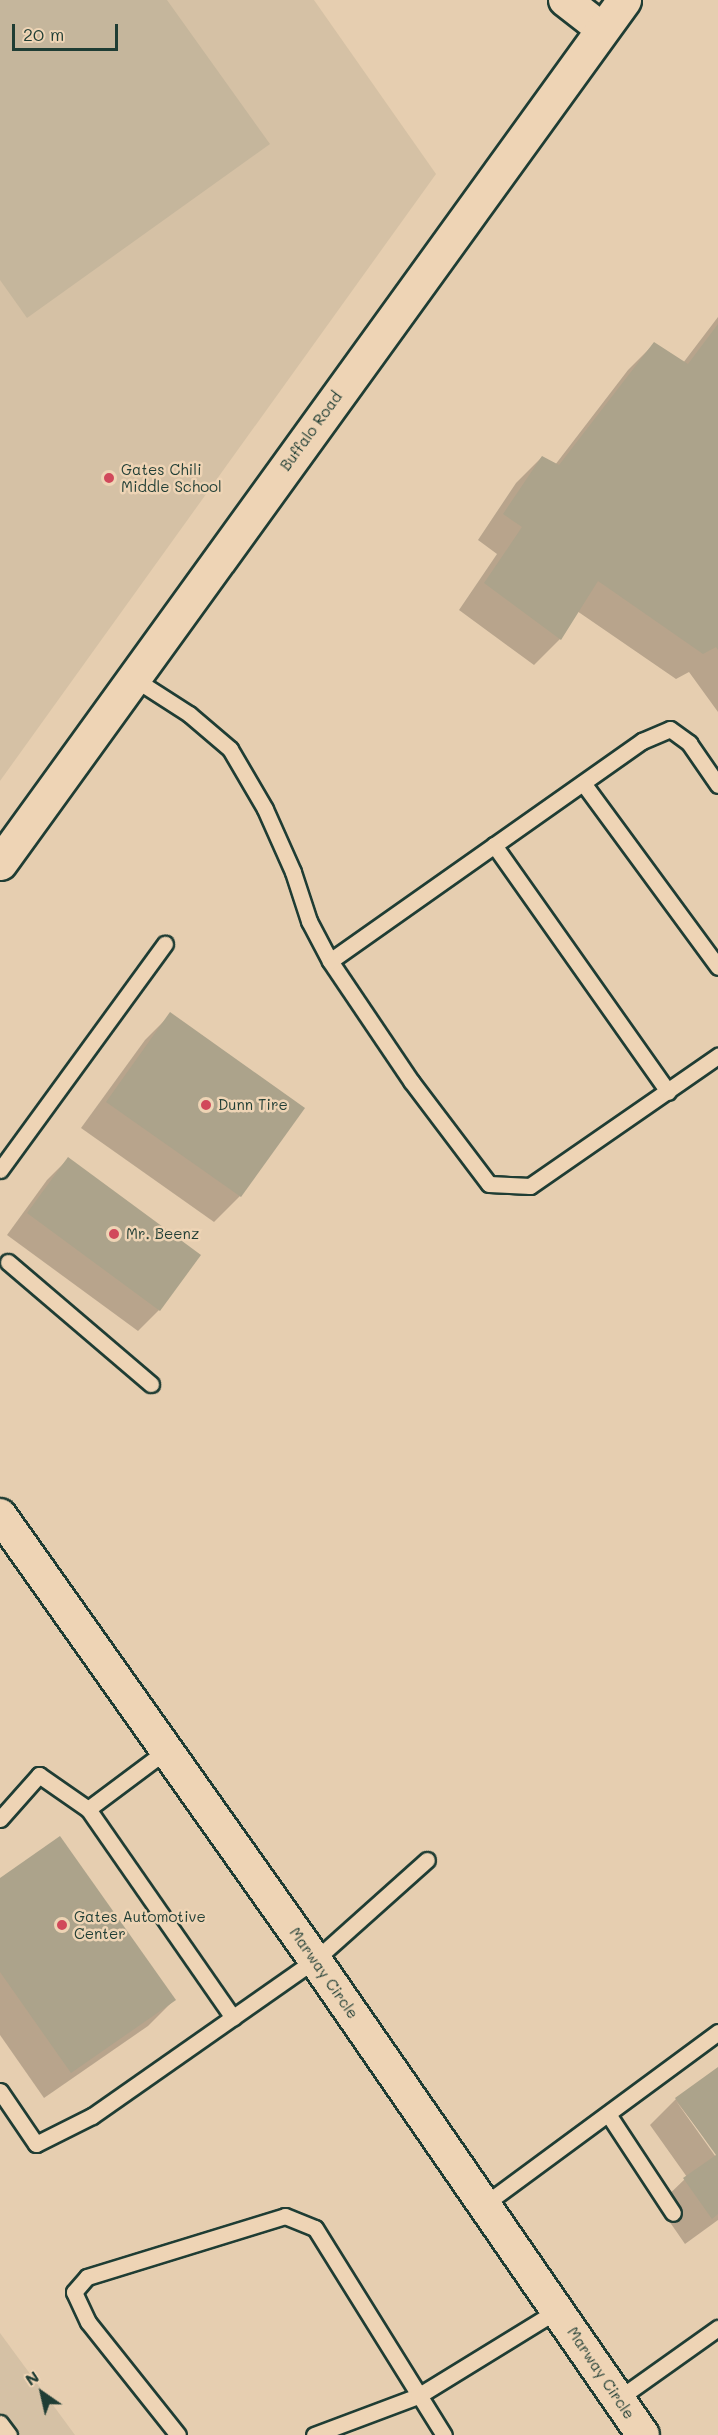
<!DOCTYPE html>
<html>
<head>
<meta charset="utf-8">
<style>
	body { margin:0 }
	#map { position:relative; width:718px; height:2435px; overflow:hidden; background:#e6ceb0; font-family:Mali,sans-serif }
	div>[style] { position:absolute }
	.built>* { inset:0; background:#d5c1a5 }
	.green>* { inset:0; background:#c5b69c }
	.shadow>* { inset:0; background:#0003 }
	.building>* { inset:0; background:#aca38b }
	.roads { filter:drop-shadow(2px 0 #1f3d34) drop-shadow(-2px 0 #1f3d34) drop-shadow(0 2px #1f3d34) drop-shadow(0 -2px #1f3d34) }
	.service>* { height:15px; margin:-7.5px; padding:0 7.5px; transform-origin:7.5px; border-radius:7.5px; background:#eed4b5 }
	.minor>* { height:32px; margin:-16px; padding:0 16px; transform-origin:16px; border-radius:16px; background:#eed4b5 }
	.secondary>* { height:33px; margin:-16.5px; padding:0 16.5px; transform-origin:16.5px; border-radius:16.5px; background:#eed4b5 }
	.dots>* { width:16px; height:16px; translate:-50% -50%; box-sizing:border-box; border:3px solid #eed4b5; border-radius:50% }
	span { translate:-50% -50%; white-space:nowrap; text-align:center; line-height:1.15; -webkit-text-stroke:5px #eed4b5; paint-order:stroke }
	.street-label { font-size:15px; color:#1f3d34 }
	.poi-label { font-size:15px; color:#1f3d34 }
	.left { translate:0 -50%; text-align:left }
	.north { position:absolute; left:12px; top:2363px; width:60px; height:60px; -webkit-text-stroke:4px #eed4b5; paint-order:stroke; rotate:326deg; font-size:16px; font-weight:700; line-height:24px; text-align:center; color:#1f3d34 }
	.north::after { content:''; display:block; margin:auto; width:21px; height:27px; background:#1f3d34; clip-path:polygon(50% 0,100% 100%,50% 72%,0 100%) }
	.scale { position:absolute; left:12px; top:24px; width:106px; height:27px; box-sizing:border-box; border:3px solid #1f3d34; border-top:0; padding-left:8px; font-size:18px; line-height:21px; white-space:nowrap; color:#1f3d34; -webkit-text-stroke:4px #eed4b5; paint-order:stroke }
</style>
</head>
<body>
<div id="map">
	<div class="built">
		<div style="clip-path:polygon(0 0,314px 0,436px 174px,0 781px)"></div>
		<div style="clip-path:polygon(0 2333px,75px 2435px,0 2435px)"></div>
	</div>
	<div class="green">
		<div style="clip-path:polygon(0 0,167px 0,270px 144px,27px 318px,0 280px)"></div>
	</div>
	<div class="shadow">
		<div style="clip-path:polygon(718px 317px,718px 712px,689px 672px,676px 679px,577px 611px,560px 639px,534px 665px,459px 610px,497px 554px,478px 540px,516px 483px,542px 457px,555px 465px,628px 370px,654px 344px,683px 363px)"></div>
		<div style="clip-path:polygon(171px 1014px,240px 1196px,214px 1222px,81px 1128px,145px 1040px)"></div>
		<div style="clip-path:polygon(68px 1159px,159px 1310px,138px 1331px,7px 1235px,47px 1180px)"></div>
		<div style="clip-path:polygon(0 1880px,174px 2000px,148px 2026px,44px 2098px,0 2035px)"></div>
		<div style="clip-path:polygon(718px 2069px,718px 2155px,676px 2101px,718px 2160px,718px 2220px,685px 2244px,658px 2205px,687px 2177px,650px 2125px,676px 2099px)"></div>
	</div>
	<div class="building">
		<div style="clip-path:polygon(718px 324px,718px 650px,716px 647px,703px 654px,598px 581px,561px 640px,484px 583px,522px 527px,503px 514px,542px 456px,559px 465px,654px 342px,688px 364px)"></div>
		<div style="clip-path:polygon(170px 1012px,305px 1108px,241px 1197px,106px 1102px)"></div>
		<div style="clip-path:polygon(68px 1157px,201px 1255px,160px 1311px,27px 1213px)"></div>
		<div style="clip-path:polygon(60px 1836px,176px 2000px,71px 2073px,0 1972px,0 1878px)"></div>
		<div style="clip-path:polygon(718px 2067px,718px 2214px,712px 2219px,683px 2178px,716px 2155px,675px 2098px)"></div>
	</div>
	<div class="roads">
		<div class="service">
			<div style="left:133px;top:678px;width:67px;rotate:32.7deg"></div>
			<div style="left:189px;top:714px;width:54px;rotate:40.5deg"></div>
			<div style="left:230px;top:749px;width:69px;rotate:59.7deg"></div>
			<div style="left:265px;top:809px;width:69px;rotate:66deg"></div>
			<div style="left:293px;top:872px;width:52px;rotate:71.9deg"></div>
			<div style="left:309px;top:921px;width:45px;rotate:62.3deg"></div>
			<div style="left:330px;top:961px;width:145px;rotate:56deg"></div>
			<div style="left:411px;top:1081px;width:129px;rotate:52.9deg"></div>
			<div style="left:489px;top:1184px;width:41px;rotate:2.8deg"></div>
			<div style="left:530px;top:1186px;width:229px;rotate:-34.7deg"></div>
			<div style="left:583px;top:783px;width:228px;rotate:53.7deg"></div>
			<div style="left:494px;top:845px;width:302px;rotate:54.8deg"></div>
			<div style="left:330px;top:961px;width:382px;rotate:-35.2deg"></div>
			<div style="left:642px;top:741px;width:30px;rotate:-23deg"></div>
			<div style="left:670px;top:729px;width:24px;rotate:36deg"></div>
			<div style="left:689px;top:743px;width:51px;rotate:55.4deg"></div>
			<div style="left:0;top:1170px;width:280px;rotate:-53.9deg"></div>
			<div style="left:8px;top:1262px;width:188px;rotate:40.5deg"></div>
			<div style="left:88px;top:1809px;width:254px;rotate:55.2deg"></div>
			<div style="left:0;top:1819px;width:59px;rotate:-48.4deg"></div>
			<div style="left:39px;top:1775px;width:60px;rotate:34.8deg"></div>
			<div style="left:88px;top:1809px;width:99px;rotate:-36.8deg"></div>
			<div style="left:0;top:2091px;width:64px;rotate:55.8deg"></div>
			<div style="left:36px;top:2144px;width:63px;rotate:-26.6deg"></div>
			<div style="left:92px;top:2116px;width:272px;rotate:-35deg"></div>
			<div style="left:315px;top:1960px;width:150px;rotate:-41.8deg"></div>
			<div style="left:608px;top:2114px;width:118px;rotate:56.7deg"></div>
			<div style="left:485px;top:2204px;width:290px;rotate:-36.4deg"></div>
			<div style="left:618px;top:2399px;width:123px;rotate:-35.4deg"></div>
			<div style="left:0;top:2423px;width:15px;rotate:53deg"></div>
			<div style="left:178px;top:2435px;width:144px;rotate:-128.5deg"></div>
			<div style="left:88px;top:2322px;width:33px;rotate:-115deg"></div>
			<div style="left:74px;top:2292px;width:20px;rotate:-49deg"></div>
			<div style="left:87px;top:2277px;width:207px;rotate:-17.1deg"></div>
			<div style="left:285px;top:2216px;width:32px;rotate:22deg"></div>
			<div style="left:315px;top:2228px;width:244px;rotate:58.1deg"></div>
			<div style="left:314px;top:2435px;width:111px;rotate:-20.6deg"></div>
			<div style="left:418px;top:2396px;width:164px;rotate:-31.6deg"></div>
		</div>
		<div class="minor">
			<div style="left:565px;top:0;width:46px;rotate:37.9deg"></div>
			<div style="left:0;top:1515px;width:545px;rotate:54.71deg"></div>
			<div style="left:315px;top:1960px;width:577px;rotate:55.37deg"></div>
		</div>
		<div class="secondary">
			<div style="left:0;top:863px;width:1065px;rotate:-54.13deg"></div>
		</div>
	</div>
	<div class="dots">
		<div style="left:109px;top:478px;background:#d1495b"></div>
		<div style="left:206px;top:1105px;background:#d1495b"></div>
		<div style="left:114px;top:1234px;background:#d1495b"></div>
		<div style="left:62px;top:1925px;background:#d1495b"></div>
	</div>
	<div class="street-label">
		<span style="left:311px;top:431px;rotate:-54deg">Buffalo Road</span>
		<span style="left:324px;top:1973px;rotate:55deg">Marway Circle</span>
		<span style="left:601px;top:2373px;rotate:56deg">Marway Circle</span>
	</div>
	<div class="poi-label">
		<span class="left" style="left:121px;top:478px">Gates Chili<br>Middle School</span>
		<span class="left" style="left:218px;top:1105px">Dunn Tire</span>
		<span class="left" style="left:126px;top:1234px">Mr. Beenz</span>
		<span class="left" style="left:74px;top:1925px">Gates Automotive<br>Center</span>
	</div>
	<div class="north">N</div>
	<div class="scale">20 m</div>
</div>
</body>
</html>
